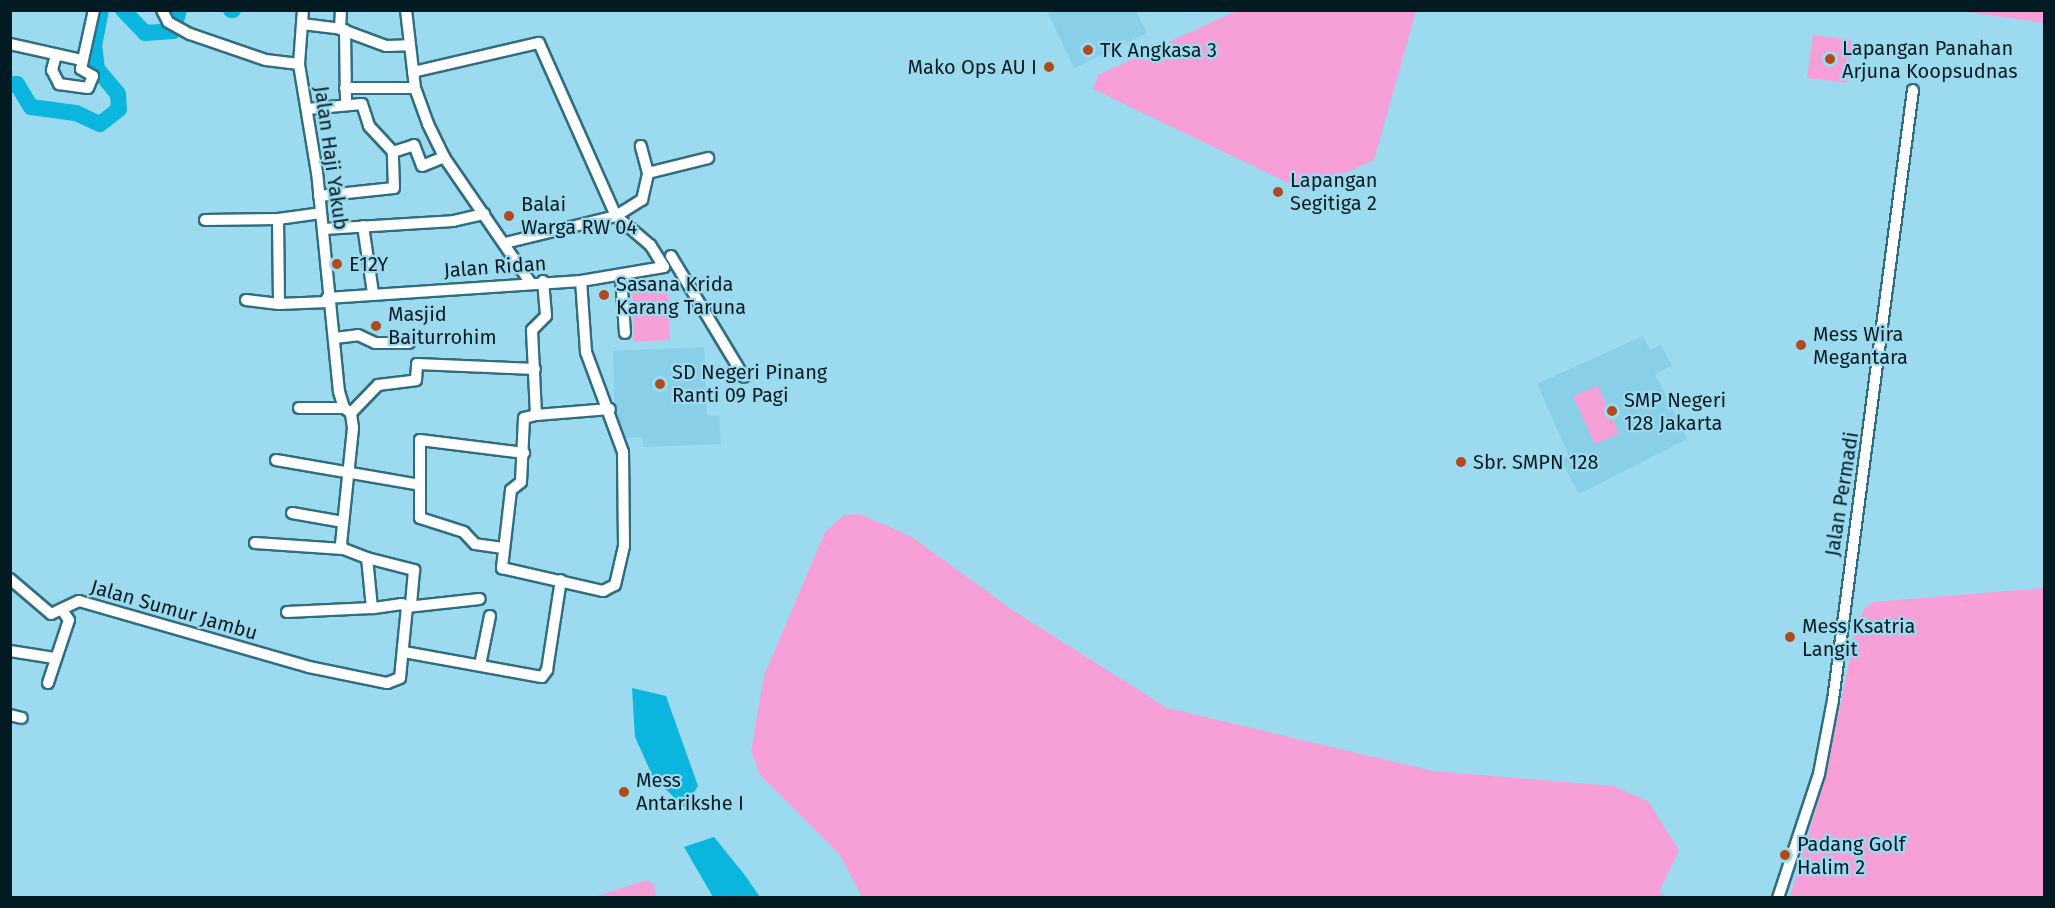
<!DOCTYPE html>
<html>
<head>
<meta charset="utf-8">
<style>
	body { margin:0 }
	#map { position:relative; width:2055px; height:908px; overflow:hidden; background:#9cdaef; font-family:"Fira Sans",sans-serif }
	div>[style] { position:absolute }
	.built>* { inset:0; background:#88cfe7 }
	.green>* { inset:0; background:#f7a0d8 }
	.water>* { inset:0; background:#0bb6de }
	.river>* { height:16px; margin:-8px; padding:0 8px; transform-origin:8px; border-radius:8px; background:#0bb6de }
	.roads { filter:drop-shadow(2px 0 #306d80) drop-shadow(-2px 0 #306d80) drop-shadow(0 2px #306d80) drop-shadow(0 -2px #306d80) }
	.minor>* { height:10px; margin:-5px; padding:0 5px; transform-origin:5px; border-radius:5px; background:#fff }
	.dots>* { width:16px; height:16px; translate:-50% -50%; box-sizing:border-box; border:3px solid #9cdaef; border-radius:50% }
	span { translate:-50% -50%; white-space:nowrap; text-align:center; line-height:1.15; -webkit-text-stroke:4.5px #9cdaef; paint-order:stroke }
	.poi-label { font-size:20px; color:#021a22 }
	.left { translate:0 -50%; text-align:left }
	.right { translate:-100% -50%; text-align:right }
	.street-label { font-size:20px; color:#021a22 }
	.frame { position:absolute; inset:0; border:12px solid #021a22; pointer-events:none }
</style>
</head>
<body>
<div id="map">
	<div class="built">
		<div style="clip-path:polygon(1047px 11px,1136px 11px,1147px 33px,1074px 68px)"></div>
		<div style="clip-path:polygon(1643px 336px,1650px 350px,1661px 345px,1672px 366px,1655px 374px,1687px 439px,1579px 494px,1561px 460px,1569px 456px,1537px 384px)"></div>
		<div style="clip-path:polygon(704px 347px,707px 415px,719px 416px,721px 444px,643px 447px,642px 437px,626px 438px,621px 423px,615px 421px,613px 351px)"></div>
	</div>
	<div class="green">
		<div style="clip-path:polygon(1238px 10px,1416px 11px,1374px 160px,1305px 191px,1093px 89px,1098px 75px)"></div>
		<div style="clip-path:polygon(1961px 11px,2044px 11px,2044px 23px)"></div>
		<div style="clip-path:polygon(1813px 35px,1852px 40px,1847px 83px,1807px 78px)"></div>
		<div style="clip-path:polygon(668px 281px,670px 340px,634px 342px,632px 282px)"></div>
		<div style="clip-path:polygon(1598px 386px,1619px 434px,1595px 444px,1573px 396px)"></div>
		<div style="clip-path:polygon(860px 514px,912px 537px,1014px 611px,1167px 708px,1433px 771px,1613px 786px,1648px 801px,1679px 850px,1659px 892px,1668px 897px,862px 897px,840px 855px,760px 775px,751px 751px,764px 676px,825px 532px,844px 515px)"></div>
		<div style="clip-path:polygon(2044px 588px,2044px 897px,1790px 897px,1826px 775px,1857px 623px,1865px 608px,1873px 602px)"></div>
		<div style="clip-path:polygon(647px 880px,653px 884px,657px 897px,594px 897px)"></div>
	</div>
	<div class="water">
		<div style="clip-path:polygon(632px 688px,666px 696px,698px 786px,684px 807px,653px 777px,635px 737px)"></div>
		<div style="clip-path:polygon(714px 837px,744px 874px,760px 897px,713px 897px,684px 847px)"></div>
	</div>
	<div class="river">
		<div style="left:123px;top:10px;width:32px;rotate:46deg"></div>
		<div style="left:145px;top:33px;width:28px;rotate:-4deg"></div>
		<div style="left:173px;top:31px;width:22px;rotate:-74deg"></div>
		<div style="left:231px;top:10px;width:2px"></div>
		<div style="left:10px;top:85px;width:7px;rotate:-8deg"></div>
		<div style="left:17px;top:84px;width:27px;rotate:59deg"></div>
		<div style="left:31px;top:107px;width:45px;rotate:7.6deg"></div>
		<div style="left:76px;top:113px;width:26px;rotate:25deg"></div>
		<div style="left:100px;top:124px;width:24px;rotate:-38deg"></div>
		<div style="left:119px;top:109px;width:15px;rotate:-94deg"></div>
		<div style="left:118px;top:94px;width:33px;rotate:-130deg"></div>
		<div style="left:97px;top:69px;width:23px;rotate:-97deg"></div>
		<div style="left:94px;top:46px;width:37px;rotate:-79deg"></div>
	</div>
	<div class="roads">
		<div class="minor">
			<div style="left:162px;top:10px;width:13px;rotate:63deg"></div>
			<div style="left:168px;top:22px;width:25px;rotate:29deg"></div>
			<div style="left:190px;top:34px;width:80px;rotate:18.9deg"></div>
			<div style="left:266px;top:60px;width:33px;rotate:7deg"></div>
			<div style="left:406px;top:10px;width:79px;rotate:83.4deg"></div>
			<div style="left:415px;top:88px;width:38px;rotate:70deg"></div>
			<div style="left:428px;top:124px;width:37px;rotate:64deg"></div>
			<div style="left:444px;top:157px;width:152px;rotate:55.5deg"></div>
			<div style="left:302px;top:24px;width:38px;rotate:7deg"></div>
			<div style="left:340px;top:29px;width:49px;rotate:20.3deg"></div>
			<div style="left:386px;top:46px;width:24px;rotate:-2deg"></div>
			<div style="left:340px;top:29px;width:19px;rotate:-87deg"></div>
			<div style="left:345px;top:30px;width:75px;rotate:89.2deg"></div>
			<div style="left:10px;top:44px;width:74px;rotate:12.5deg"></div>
			<div style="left:56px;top:55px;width:16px;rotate:105deg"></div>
			<div style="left:52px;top:70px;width:16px;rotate:63deg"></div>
			<div style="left:59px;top:84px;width:29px;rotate:8deg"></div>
			<div style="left:88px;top:88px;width:13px;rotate:-67deg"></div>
			<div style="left:93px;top:76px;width:14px;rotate:-150deg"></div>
			<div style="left:81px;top:69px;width:60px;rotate:-77.6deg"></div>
			<div style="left:413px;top:72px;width:129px;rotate:-13deg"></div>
			<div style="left:539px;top:43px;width:189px;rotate:66deg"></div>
			<div style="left:345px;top:88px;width:70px"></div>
			<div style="left:307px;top:109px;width:55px;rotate:-5.2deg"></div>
			<div style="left:362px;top:104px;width:23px;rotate:72deg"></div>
			<div style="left:369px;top:126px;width:35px;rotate:47deg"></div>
			<div style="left:393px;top:152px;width:22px;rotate:-18deg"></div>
			<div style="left:414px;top:145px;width:22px;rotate:69deg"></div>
			<div style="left:422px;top:166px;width:24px;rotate:-22deg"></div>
			<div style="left:648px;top:173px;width:62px;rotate:-14deg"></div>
			<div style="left:319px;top:196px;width:75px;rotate:-6.1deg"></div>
			<div style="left:394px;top:188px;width:36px;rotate:-92deg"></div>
			<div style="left:278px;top:219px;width:85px;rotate:89.3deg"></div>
			<div style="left:205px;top:220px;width:73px;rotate:-0.8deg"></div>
			<div style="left:278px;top:219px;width:43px;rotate:-7.9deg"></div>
			<div style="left:363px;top:226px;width:68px;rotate:81.5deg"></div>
			<div style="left:324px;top:229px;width:129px;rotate:-3.5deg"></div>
			<div style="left:453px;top:221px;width:32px;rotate:-13deg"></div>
			<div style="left:505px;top:243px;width:114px;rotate:-13.7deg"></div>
			<div style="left:616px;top:216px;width:31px;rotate:-32deg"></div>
			<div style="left:642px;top:200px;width:28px;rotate:-77deg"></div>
			<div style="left:648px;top:173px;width:28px;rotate:-105deg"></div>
			<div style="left:671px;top:256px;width:141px;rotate:58.9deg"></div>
			<div style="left:621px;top:276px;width:57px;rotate:86deg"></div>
			<div style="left:543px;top:281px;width:35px;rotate:85deg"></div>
			<div style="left:546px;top:316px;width:20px;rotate:135deg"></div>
			<div style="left:532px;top:330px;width:85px;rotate:87.3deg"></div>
			<div style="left:536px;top:415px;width:12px;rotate:166deg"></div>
			<div style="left:524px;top:418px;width:64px;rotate:92.7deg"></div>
			<div style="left:521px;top:482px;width:13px;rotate:141deg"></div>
			<div style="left:511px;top:490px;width:79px;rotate:96.6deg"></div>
			<div style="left:502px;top:568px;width:104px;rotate:12.8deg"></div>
			<div style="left:603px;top:591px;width:13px;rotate:-27deg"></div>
			<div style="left:615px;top:585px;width:40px;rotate:-77deg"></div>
			<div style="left:624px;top:546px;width:94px;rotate:-90.6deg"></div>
			<div style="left:623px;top:452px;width:107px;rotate:-110.3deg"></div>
			<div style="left:586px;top:352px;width:71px;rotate:-94deg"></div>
			<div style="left:327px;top:298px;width:255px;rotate:-3.8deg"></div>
			<div style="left:581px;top:281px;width:84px;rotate:-9.6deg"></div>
			<div style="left:664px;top:267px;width:26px;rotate:-122deg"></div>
			<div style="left:650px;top:245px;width:45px;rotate:-139.5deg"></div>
			<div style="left:246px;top:300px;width:33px;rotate:7deg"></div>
			<div style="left:279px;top:304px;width:49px;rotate:-2.3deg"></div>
			<div style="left:335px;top:338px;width:23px;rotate:-7deg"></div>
			<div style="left:358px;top:335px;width:19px;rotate:25deg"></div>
			<div style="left:375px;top:343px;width:34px"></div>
			<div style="left:299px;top:408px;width:45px"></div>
			<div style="left:351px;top:413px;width:39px;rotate:-46deg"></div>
			<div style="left:378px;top:385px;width:38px;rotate:-7deg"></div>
			<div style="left:416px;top:380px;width:16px;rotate:-86deg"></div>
			<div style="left:417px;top:364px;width:118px;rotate:2.4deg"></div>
			<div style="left:536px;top:415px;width:74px;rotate:-4.6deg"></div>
			<div style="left:276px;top:460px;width:146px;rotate:9.8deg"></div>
			<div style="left:292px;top:513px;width:52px;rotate:10deg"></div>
			<div style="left:255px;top:543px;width:88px;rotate:3.9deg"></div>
			<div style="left:503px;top:548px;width:28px;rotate:-172deg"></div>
			<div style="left:475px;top:544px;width:16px;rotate:-133deg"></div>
			<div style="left:464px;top:532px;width:46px;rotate:-162.3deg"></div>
			<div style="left:420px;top:518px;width:78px;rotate:-90deg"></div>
			<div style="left:420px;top:440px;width:105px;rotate:7.1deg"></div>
			<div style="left:367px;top:558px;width:49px;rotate:14.3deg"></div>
			<div style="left:414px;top:570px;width:36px;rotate:95deg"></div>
			<div style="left:10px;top:579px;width:54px;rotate:40.5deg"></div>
			<div style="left:51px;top:614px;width:31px;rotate:-25deg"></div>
			<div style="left:79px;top:601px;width:239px;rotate:16deg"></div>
			<div style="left:309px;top:667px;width:80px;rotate:11.6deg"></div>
			<div style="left:387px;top:683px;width:14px;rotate:-21deg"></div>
			<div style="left:400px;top:678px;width:71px;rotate:-84.4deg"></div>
			<div style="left:407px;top:607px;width:6px;rotate:-149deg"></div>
			<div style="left:402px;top:604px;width:30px;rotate:172deg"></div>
			<div style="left:372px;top:608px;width:50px;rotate:-95.7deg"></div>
			<div style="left:367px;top:558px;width:26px;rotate:-159deg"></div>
			<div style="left:343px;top:549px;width:5px;rotate:-112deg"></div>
			<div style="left:341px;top:544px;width:117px;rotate:-84.1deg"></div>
			<div style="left:353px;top:428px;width:15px;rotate:-98deg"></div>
			<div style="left:351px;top:413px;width:9px;rotate:-144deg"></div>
			<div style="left:344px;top:408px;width:17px;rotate:-107deg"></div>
			<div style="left:339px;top:392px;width:220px;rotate:-95.7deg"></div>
			<div style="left:317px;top:173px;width:110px;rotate:-99.4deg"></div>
			<div style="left:299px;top:64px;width:54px;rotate:-85.8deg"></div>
			<div style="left:407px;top:607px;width:73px;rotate:-6.3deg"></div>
			<div style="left:287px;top:612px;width:85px;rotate:-2.7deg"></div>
			<div style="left:10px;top:651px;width:45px;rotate:9deg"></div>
			<div style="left:404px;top:652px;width:140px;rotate:10.3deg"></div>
			<div style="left:542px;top:677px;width:9px;rotate:-54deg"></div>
			<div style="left:547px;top:670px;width:91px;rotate:-81.2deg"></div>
			<div style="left:480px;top:665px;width:50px;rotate:-78.5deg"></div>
			<div style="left:48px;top:683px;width:66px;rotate:-71.6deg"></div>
			<div style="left:69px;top:620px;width:12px;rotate:-125deg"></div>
			<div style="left:10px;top:715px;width:12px;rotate:14deg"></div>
			<div style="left:1778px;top:898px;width:131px;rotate:-71.7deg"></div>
			<div style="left:1819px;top:774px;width:75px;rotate:-79.3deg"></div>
			<div style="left:1833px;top:700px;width:615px;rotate:-82.53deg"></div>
		</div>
	</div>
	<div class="dots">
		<div style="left:1088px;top:50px;background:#af4a1e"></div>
		<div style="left:1830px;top:59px;background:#af4a1e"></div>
		<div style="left:1049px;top:67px;background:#af4a1e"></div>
		<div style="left:1278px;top:192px;background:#af4a1e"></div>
		<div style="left:509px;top:216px;background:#af4a1e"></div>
		<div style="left:337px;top:264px;background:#af4a1e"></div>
		<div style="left:604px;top:295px;background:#af4a1e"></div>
		<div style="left:376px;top:326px;background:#af4a1e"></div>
		<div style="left:1801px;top:345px;background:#af4a1e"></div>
		<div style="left:660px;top:384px;background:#af4a1e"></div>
		<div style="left:1612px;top:411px;background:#af4a1e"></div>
		<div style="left:1461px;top:462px;background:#af4a1e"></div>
		<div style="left:1790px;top:637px;background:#af4a1e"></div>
		<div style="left:624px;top:792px;background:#af4a1e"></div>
		<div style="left:1785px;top:855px;background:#af4a1e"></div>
	</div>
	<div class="poi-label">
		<span class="left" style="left:1842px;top:60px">Lapangan Panahan<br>Arjuna Koopsudnas</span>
		<span class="left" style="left:1100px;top:50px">TK Angkasa 3</span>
		<span class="right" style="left:1037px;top:67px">Mako Ops AU I</span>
		<span class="left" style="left:1290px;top:192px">Lapangan<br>Segitiga 2</span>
		<span class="left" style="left:521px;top:216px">Balai<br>Warga RW 04</span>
		<span class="left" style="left:349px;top:264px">E12Y</span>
		<span class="left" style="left:616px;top:296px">Sasana Krida<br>Karang Taruna</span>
		<span class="left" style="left:388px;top:326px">Masjid<br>Baiturrohim</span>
		<span class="left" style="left:1813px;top:346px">Mess Wira<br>Megantara</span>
		<span class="left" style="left:672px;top:384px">SD Negeri Pinang<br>Ranti 09 Pagi</span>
		<span class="left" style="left:1624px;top:412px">SMP Negeri<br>128 Jakarta</span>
		<span class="left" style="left:1473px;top:462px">Sbr. SMPN 128</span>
		<span class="left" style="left:1802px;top:638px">Mess Ksatria<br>Langit</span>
		<span class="left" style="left:636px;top:792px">Mess<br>Antarikshe I</span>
		<span class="left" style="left:1797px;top:856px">Padang Golf<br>Halim 2</span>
	</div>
	<div class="street-label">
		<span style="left:331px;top:158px;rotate:82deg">Jalan Haji Yakub</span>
		<span style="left:495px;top:267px;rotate:-4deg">Jalan Ridan</span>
		<span style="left:1842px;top:494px;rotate:-81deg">Jalan Permadi</span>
		<span style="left:174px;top:610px;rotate:16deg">Jalan Sumur Jambu</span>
	</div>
	<div class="frame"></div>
</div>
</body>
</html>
